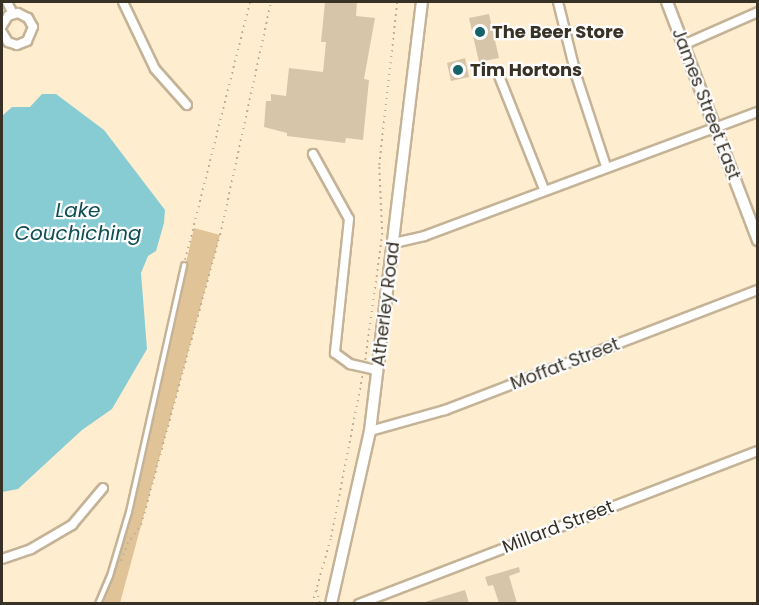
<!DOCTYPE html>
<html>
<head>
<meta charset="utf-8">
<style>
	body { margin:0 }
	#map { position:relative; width:759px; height:605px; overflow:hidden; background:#ffedd0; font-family:Poppins,sans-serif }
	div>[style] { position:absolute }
	.green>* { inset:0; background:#e0c497 }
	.water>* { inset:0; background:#87ccd3 }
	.building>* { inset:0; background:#d6c5a9 }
	.path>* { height:1.5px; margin-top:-0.75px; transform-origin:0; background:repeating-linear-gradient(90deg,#bbad96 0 1.5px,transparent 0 6px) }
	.roads { filter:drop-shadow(2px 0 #c4b397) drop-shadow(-2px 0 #c4b397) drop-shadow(0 2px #c4b397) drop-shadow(0 -2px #c4b397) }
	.service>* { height:4px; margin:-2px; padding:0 2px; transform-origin:2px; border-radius:2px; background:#fff }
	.minor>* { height:8px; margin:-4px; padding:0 4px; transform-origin:4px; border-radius:4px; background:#fff }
	.tertiary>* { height:10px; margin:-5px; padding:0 5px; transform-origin:5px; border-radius:5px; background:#fff }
	.secondary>* { height:10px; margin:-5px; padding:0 5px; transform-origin:5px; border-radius:5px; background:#fff }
	.dots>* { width:16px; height:16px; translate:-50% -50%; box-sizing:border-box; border:3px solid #fdfdfd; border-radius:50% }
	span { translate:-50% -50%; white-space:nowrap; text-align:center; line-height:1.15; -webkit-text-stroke:4.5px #fdfdfd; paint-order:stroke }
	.poi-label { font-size:18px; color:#383226; font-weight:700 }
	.left { translate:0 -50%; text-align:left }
	.street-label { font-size:18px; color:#383226 }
	.water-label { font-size:20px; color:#0f4d53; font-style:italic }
	.frame { position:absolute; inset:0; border:3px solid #383226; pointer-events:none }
</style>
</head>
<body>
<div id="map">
	<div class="green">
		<div style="clip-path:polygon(194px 228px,220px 235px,120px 603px,98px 604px,110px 576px,129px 512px)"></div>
	</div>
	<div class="water">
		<div style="clip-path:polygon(42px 94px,56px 94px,104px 130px,165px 210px,164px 223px,156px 251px,148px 256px,141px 273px,147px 349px,112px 409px,82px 430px,18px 489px,2px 492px,2px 116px,12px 107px,30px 107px)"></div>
	</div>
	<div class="building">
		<div style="clip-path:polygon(325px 2px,357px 2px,356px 16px,375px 18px,364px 79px,369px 80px,363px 140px,346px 138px,345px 143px,287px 136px,287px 133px,264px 127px,266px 101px,271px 101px,271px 94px,286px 96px,289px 68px,323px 72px,326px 42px,321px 42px)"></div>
		<div style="clip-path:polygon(489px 14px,499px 58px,479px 62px,469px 18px)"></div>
		<div style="clip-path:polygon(465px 58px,469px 77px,451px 81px,447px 63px)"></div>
		<div style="clip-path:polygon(519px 567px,520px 572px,509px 576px,517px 603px,499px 603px,493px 585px,488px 586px,485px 577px)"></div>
		<div style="clip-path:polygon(465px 590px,469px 603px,425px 603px,425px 602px)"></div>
	</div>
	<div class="path">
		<div style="left:185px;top:260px;width:266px;rotate:-75.9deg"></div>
		<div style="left:365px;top:360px;width:126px;rotate:-82.3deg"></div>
		<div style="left:382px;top:235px;width:70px;rotate:-92.5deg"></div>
		<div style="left:379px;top:165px;width:164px;rotate:-83.7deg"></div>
		<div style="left:121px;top:561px;width:18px;rotate:-71deg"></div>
		<div style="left:127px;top:544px;width:24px;rotate:-54deg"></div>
		<div style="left:141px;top:525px;width:301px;rotate:-74.8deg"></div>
		<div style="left:220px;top:235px;width:239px;rotate:-77.7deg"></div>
		<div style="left:317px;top:590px;width:14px;rotate:78deg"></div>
		<div style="left:312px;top:604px;width:70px;rotate:-74.2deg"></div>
		<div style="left:331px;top:537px;width:167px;rotate:-79deg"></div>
	</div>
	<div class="roads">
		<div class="service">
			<div style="left:98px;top:604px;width:30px;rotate:-67deg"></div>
			<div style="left:110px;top:576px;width:67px;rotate:-73.5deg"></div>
			<div style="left:129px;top:512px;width:253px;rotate:-77.4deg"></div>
		</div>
		<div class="minor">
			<div style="left:7px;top:2px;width:13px;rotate:63deg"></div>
			<div style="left:123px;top:2px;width:74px;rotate:64.5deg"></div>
			<div style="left:155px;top:69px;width:48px;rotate:48.4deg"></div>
			<div style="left:558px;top:2px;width:75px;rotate:76.1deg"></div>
			<div style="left:576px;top:75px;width:96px;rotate:71.8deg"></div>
			<div style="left:2px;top:26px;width:12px;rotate:-59deg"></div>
			<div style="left:8px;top:16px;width:10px;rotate:-17deg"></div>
			<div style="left:18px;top:13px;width:11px;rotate:27deg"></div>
			<div style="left:28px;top:18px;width:10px;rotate:61deg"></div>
			<div style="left:33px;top:27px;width:15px;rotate:113deg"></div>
			<div style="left:27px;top:41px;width:11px;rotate:158deg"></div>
			<div style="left:17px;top:45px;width:9px;rotate:-162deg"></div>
			<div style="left:8px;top:42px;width:12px;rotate:-121deg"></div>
			<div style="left:683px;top:45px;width:82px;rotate:-23.7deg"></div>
			<div style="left:499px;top:76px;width:122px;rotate:68.3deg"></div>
			<div style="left:313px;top:154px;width:74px;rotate:61deg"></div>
			<div style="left:349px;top:219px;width:135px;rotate:96deg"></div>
			<div style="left:335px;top:353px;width:19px;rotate:36deg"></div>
			<div style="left:350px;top:364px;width:28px;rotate:13deg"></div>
			<div style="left:394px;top:243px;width:31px;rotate:-13deg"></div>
			<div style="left:424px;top:236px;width:356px;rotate:-20.4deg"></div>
			<div style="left:370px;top:431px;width:78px;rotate:-15.6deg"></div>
			<div style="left:445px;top:410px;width:335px;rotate:-21deg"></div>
			<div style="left:2px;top:559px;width:31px;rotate:-19deg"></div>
			<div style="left:31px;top:549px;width:48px;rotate:-30.3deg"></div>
			<div style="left:72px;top:525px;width:48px;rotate:-50deg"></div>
			<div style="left:359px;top:604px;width:427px;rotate:-21deg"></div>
		</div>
		<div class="tertiary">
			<div style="left:667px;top:2px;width:255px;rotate:69.1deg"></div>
		</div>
		<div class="secondary">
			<div style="left:331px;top:604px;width:177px;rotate:-77.3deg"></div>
			<div style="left:370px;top:431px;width:432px;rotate:-83.1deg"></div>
		</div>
	</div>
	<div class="dots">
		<div style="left:480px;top:32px;background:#14636a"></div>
		<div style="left:458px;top:70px;background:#14636a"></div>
	</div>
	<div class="poi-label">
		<span class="left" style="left:492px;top:32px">The Beer Store</span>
		<span class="left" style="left:470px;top:70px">Tim Hortons</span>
	</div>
	<div class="street-label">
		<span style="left:706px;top:104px;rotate:69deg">James Street East</span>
		<span style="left:386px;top:304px;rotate:-83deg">Atherley Road</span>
		<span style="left:565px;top:364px;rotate:-21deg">Moffat Street</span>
		<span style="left:558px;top:527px;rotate:-21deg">Millard Street</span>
	</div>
	<div class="water-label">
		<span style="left:78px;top:222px">Lake<br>Couchiching</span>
	</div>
	<div class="frame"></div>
</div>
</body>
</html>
